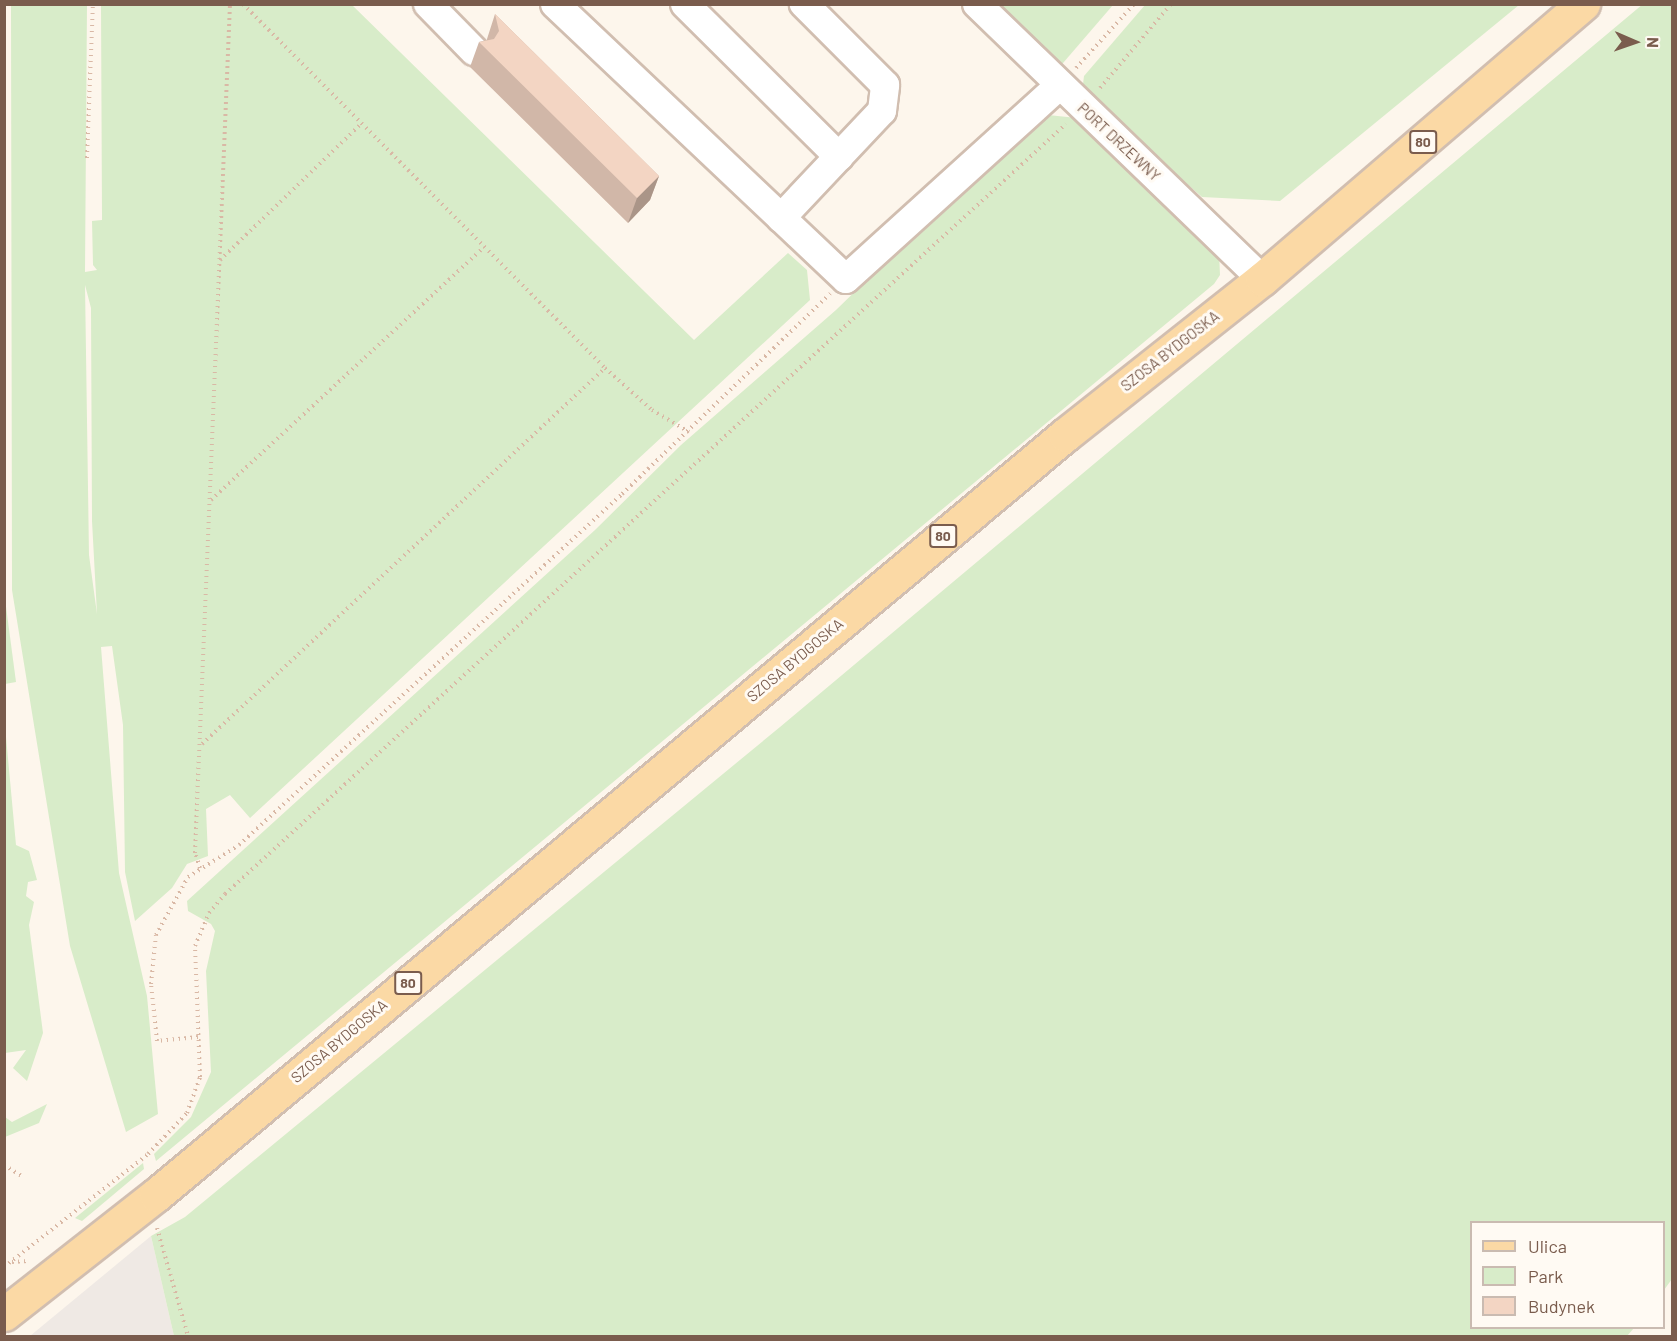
<!DOCTYPE html>
<html>
<head>
<meta charset="utf-8">
<style>
	body { margin:0 }
	#map { position:relative; width:1677px; height:1341px; overflow:hidden; background:#fdf6ec; font-family:Barlow,sans-serif }
	div>[style] { position:absolute }
	.industrial>* { inset:0; background:#efe9e4 }
	.green>* { inset:0; background:#d8ecc9 }
	.path>* { height:4px; margin-top:-2px; transform-origin:0; background:repeating-linear-gradient(90deg,#d9b8a5 0 1.5px,transparent 0 6px) }
	.roads { filter:drop-shadow(2px 0 #d1beb0) drop-shadow(-2px 0 #d1beb0) drop-shadow(0 2px #d1beb0) drop-shadow(0 -2px #d1beb0) }
	.minor>* { height:28px; margin:-14px; padding:0 14px; transform-origin:14px; border-radius:14px; background:#fff }
	.major>* { height:33px; margin:-16.5px; padding:0 16.5px; transform-origin:16.5px; border-radius:16.5px; background:#fbd9a5 }
	.wall>* { inset:0; background:#d1b7a8 }
	.shaded-wall>* { inset:0; background:#aa9588 }
	.building>* { inset:0; background:#f3d5c3 }
	span { translate:-50% -50%; white-space:nowrap; text-align:center; line-height:1.15; -webkit-text-stroke:6px #fffaf3; paint-order:stroke }
	.shield-label span { padding:2px 4px; background:#fffaf3; border:2px solid; border-radius:4px; -webkit-text-stroke-width:0 }
	.shield-label { font-size:14px; color:#7a5c4d; font-weight:700 }
	.street-label { font-size:15px; color:#7a5c4d }
	.frame { position:absolute; inset:0; border:6px solid #7a5c4d; pointer-events:none }
	.legend { position:absolute; left:1470px; top:1221px; width:195px; height:108px; box-sizing:border-box; background:#fffaf3; border:2px solid #cabbb1; margin:0; padding:8px 10px; list-style:none; font-size:18px; color:#7a5c4d }
	.legend li { display:flex; align-items:center; gap:12px; height:30px }
	.legend b { width:30px; border:2px solid #cabbb1 }
	.north { position:absolute; left:1605px; top:12px; width:60px; height:60px; -webkit-text-stroke:4px #fffaf3; paint-order:stroke; rotate:92deg; font-size:16px; font-weight:700; line-height:24px; text-align:center; color:#7a5c4d }
	.north::after { content:''; display:block; margin:auto; width:21px; height:27px; background:#7a5c4d; clip-path:polygon(50% 0,100% 100%,50% 72%,0 100%) }
</style>
</head>
<body>
<div id="map">
	<div class="industrial">
		<div style="clip-path:polygon(151px 1236px,174px 1336px,30px 1336px)"></div>
	</div>
	<div class="green">
		<div style="clip-path:polygon(evenodd,101px 4px,352px 5px,694px 340px,788px 253px,807px 270px,810px 300px,250px 818px,230px 795px,206px 809px,208px 856px,187px 864px,172px 888px,135px 921px,125px 872px,123px 725px,112px 646px,101px 647px,119px 873px,147px 996px,158px 1114px,126px 1132px,70px 946px,12px 590px,11px 5px,87px 5px,85px 272px,97px 270px,93px 265px,92px 221px,102px 220px,101px 4px,85px 285px,91px 308px,92px 521px,97px 614px,89px 555px,85px 285px)"></div>
		<div style="clip-path:polygon(1643px 4px,1672px 5px,1672px 1279px,1664px 1290px,1664px 1222px,1472px 1222px,1472px 1328px,1634px 1328px,1627px 1336px,174px 1336px,151px 1236px,185px 1217px,780px 727px)"></div>
		<div style="clip-path:polygon(992px 5px,1113px 5px,1057px 70px)"></div>
		<div style="clip-path:polygon(1145px 5px,1519px 5px,1280px 201px,1202px 197px,1090px 100px,1083px 84px,1084px 76px)"></div>
		<div style="clip-path:polygon(1048px 115px,1077px 118px,1219px 252px,1220px 275px,1214px 284px,156px 1161px,154px 1154px,191px 1117px,211px 1072px,206px 971px,215px 931px,211px 924px,188px 911px,187px 901px,595px 530px,681px 445px,836px 310px,1017px 134px)"></div>
		<div style="clip-path:polygon(5px 599px,16px 682px,5px 684px,4px 684px)"></div>
		<div style="clip-path:polygon(5px 726px,16px 845px,29px 851px,37px 880px,28px 882px,26px 896px,34px 902px,29px 925px,43px 1033px,27px 1081px,13px 1068px,26px 1050px,5px 1053px)"></div>
		<div style="clip-path:polygon(47px 1104px,39px 1123px,5px 1137px,5px 1117px,12px 1122px)"></div>
		<div style="clip-path:polygon(143px 1163px,144px 1169px,82px 1221px,75px 1218px)"></div>
	</div>
	<div class="path">
		<div style="left:243px;top:4px;width:513px;rotate:45.16deg"></div>
		<div style="left:605px;top:368px;width:63px;rotate:41.8deg"></div>
		<div style="left:652px;top:410px;width:43px;rotate:30.7deg"></div>
		<div style="left:1076px;top:68px;width:86px;rotate:-47.8deg"></div>
		<div style="left:1100px;top:88px;width:110px;rotate:-49.8deg"></div>
		<div style="left:87px;top:158px;width:154px;rotate:-87.8deg"></div>
		<div style="left:220px;top:260px;width:196px;rotate:-44deg"></div>
		<div style="left:211px;top:500px;width:372px;rotate:-42.8deg"></div>
		<div style="left:202px;top:744px;width:551px;rotate:-43.01deg"></div>
		<div style="left:200px;top:868px;width:16px;rotate:-108deg"></div>
		<div style="left:195px;top:853px;width:850px;rotate:-87.64deg"></div>
		<div style="left:198px;top:1037px;width:41px;rotate:174.4deg"></div>
		<div style="left:157px;top:1041px;width:57px;rotate:-96deg"></div>
		<div style="left:151px;top:984px;width:49px;rotate:-84.2deg"></div>
		<div style="left:156px;top:935px;width:66px;rotate:-61.1deg"></div>
		<div style="left:188px;top:877px;width:60px;rotate:-32.1deg"></div>
		<div style="left:239px;top:845px;width:520px;rotate:-42.5deg"></div>
		<div style="left:622px;top:494px;width:289px;rotate:-43.9deg"></div>
		<div style="left:4px;top:1165px;width:22px;rotate:32deg"></div>
		<div style="left:157px;top:1228px;width:112px;rotate:74deg"></div>
		<div style="left:12px;top:1262px;width:16px;rotate:-4deg"></div>
		<div style="left:4px;top:1267px;width:183px;rotate:-38.1deg"></div>
		<div style="left:148px;top:1154px;width:57px;rotate:-46.4deg"></div>
		<div style="left:187px;top:1113px;width:38px;rotate:-70deg"></div>
		<div style="left:200px;top:1077px;width:131px;rotate:-92.2deg"></div>
		<div style="left:195px;top:946px;width:36px;rotate:-67deg"></div>
		<div style="left:209px;top:913px;width:25px;rotate:-50deg"></div>
		<div style="left:225px;top:894px;width:1140px;rotate:-42.48deg"></div>
	</div>
	<div class="roads">
		<div class="minor">
			<div style="left:428px;top:4px;width:66px;rotate:45.6deg"></div>
			<div style="left:555px;top:4px;width:400px;rotate:43.4deg"></div>
			<div style="left:846px;top:279px;width:287px;rotate:-42.2deg"></div>
			<div style="left:685px;top:4px;width:217px;rotate:44.8deg"></div>
			<div style="left:977px;top:4px;width:396px;rotate:44deg"></div>
			<div style="left:781px;top:218px;width:147px;rotate:-46.7deg"></div>
			<div style="left:882px;top:111px;width:26px;rotate:-83deg"></div>
			<div style="left:885px;top:85px;width:115px;rotate:-135deg"></div>
		</div>
		<div class="major">
			<div style="left:4px;top:1314px;width:193px;rotate:-38.1deg"></div>
			<div style="left:156px;top:1195px;width:1185px;rotate:-39.9deg"></div>
			<div style="left:1065px;top:435px;width:251px;rotate:-38.4deg"></div>
			<div style="left:1262px;top:279px;width:423px;rotate:-40.6deg"></div>
		</div>
	</div>
	<div class="wall">
		<div style="clip-path:polygon(495px 14px,659px 176px,650px 200px,628px 223px,470px 67px,479px 42px,487px 40px,487px 39px)"></div>
	</div>
	<div class="shaded-wall">
		<div style="clip-path:polygon(659px 176px,650px 200px,628px 223px,637px 198px)"></div>
	</div>
	<div class="building">
		<div style="clip-path:polygon(495px 14px,659px 176px,637px 198px,479px 42px,494px 39px,499px 31px)"></div>
	</div>
	<div class="shield-label">
		<span style="left:1423px;top:142px">80</span>
		<span style="left:943px;top:536px">80</span>
		<span style="left:408px;top:983px">80</span>
	</div>
	<div class="street-label">
		<span style="left:1119px;top:142px;rotate:43deg">PORT DRZEWNY</span>
		<span style="left:1170px;top:351px;rotate:-38deg">SZOSA BYDGOSKA</span>
		<span style="left:795px;top:660px;rotate:-40deg">SZOSA BYDGOSKA</span>
		<span style="left:339px;top:1041px;rotate:-40deg">SZOSA BYDGOSKA</span>
	</div>
	<div class="frame"></div>
	<ul class="legend">
	<li><b style="height:8px;background:#fbd9a5"></b>Ulica</li>
	<li><b style="height:16px;background:#d8ecc9"></b>Park</li>
	<li><b style="height:16px;background:#f3d5c3"></b>Budynek</li>
	</ul>
	<div class="north">N</div>
</div>
</body>
</html>
